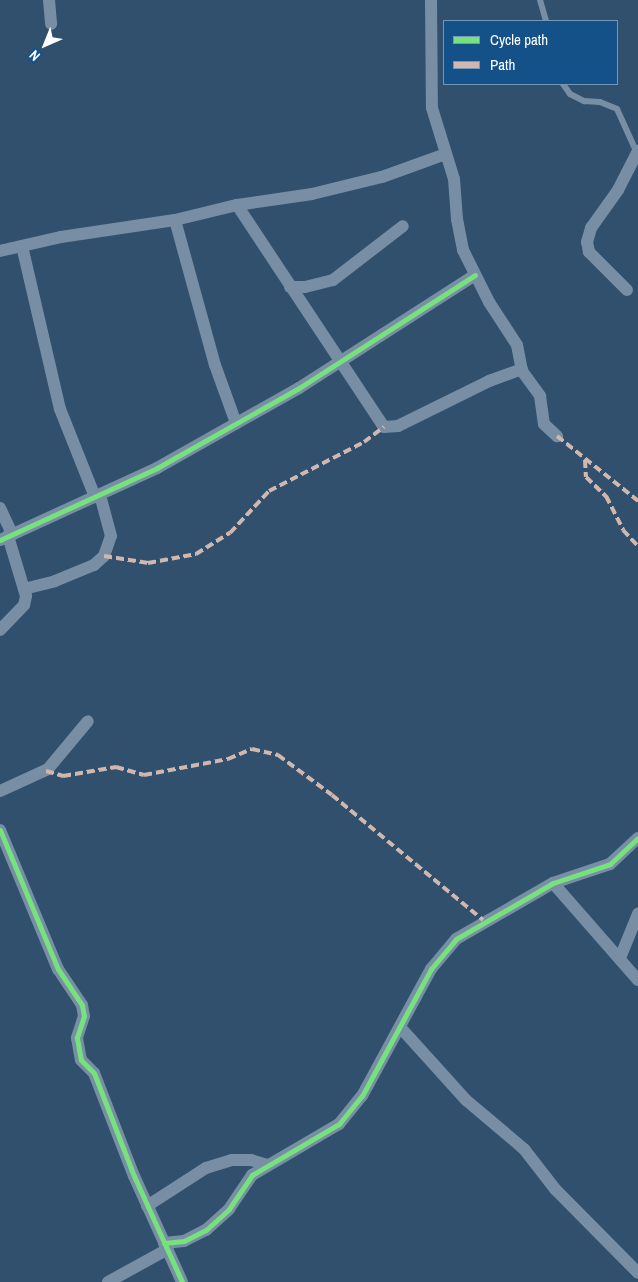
<!DOCTYPE html>
<html>
<head>
<meta charset="utf-8">
<style>
	body { margin:0 }
	#map { position:relative; width:638px; height:1282px; overflow:hidden; background:#30506e; font-family:"Archivo Narrow",sans-serif }
	div>[style] { position:absolute }
	.lane>* { height:6px; margin:-3px; padding:0 3px; transform-origin:3px; border-radius:3px; background:#778ea4 }
	.street>* { height:12px; margin:-6px; padding:0 6px; transform-origin:6px; border-radius:6px; background:#778ea4 }
	.quiet>* { height:4px; margin-top:-2px; transform-origin:0; background:repeating-linear-gradient(90deg,#d1b7ad 0 8px,transparent 0 12px) }
	.cycleway>* { height:5px; margin:-2.5px; padding:0 2.5px; transform-origin:2.5px; border-radius:2.5px; background:#77e17e }
	span { translate:-50% -50%; white-space:nowrap; text-align:center; line-height:1.15; -webkit-text-stroke:4px #155189; paint-order:stroke }
	.legend { position:absolute; left:443px; top:20px; width:175px; height:65px; box-sizing:border-box; background:#155189; border:1px solid #7397b8; margin:0; padding:6px 9px; list-style:none; font-size:15px; color:#fff }
	.legend li { display:flex; align-items:center; gap:10px; height:25px }
	.legend b { width:25px; border:1px solid #7397b8 }
	.north { position:absolute; left:20px; top:20px; width:50px; height:50px; -webkit-text-stroke:4px #155189; paint-order:stroke; rotate:224deg; font-size:14px; font-weight:700; line-height:20px; text-align:center; color:#fff }
	.north::after { content:''; display:block; margin:auto; width:18px; height:22px; background:#fff; clip-path:polygon(50% 0,100% 100%,50% 72%,0 100%) }
</style>
</head>
<body>
<div id="map">
	<div class="lane">
		<div style="left:540px;top:0;width:22px;rotate:74deg"></div>
		<div style="left:563px;top:84px;width:12px;rotate:55deg"></div>
		<div style="left:570px;top:94px;width:16px;rotate:27deg"></div>
		<div style="left:584px;top:101px;width:16px;rotate:4deg"></div>
		<div style="left:600px;top:102px;width:18px;rotate:22deg"></div>
		<div style="left:617px;top:109px;width:48px;rotate:65.6deg"></div>
	</div>
	<div class="street">
		<div style="left:49px;top:0;width:24px;rotate:85deg"></div>
		<div style="left:431px;top:0;width:108px;rotate:89.5deg"></div>
		<div style="left:432px;top:108px;width:74px;rotate:72.8deg"></div>
		<div style="left:454px;top:179px;width:40px;rotate:85.7deg"></div>
		<div style="left:457px;top:219px;width:32px;rotate:79deg"></div>
		<div style="left:463px;top:250px;width:58px;rotate:63.4deg"></div>
		<div style="left:489px;top:302px;width:51px;rotate:56.9deg"></div>
		<div style="left:517px;top:345px;width:26px;rotate:79deg"></div>
		<div style="left:522px;top:371px;width:31px;rotate:54deg"></div>
		<div style="left:540px;top:396px;width:28px;rotate:82deg"></div>
		<div style="left:544px;top:424px;width:18px;rotate:43deg"></div>
		<div style="left:237px;top:205px;width:266px;rotate:56.5deg"></div>
		<div style="left:384px;top:427px;width:14px;rotate:-4deg"></div>
		<div style="left:398px;top:426px;width:102px;rotate:-26.3deg"></div>
		<div style="left:489px;top:381px;width:35px;rotate:-20deg"></div>
		<div style="left:175px;top:220px;width:150px;rotate:74.6deg"></div>
		<div style="left:215px;top:365px;width:62px;rotate:70.1deg"></div>
		<div style="left:22px;top:246px;width:167px;rotate:76.9deg"></div>
		<div style="left:60px;top:409px;width:95px;rotate:68.3deg"></div>
		<div style="left:0;top:251px;width:63px;rotate:-12.9deg"></div>
		<div style="left:61px;top:237px;width:115px;rotate:-8.5deg"></div>
		<div style="left:175px;top:220px;width:64px;rotate:-13.6deg"></div>
		<div style="left:237px;top:205px;width:76px;rotate:-8.3deg"></div>
		<div style="left:312px;top:194px;width:72px;rotate:-13.7deg"></div>
		<div style="left:382px;top:177px;width:68px;rotate:-19.8deg"></div>
		<div style="left:290px;top:287px;width:15px"></div>
		<div style="left:305px;top:287px;width:29px;rotate:-14deg"></div>
		<div style="left:333px;top:280px;width:88px;rotate:-37.6deg"></div>
		<div style="left:627px;top:290px;width:54px;rotate:-135deg"></div>
		<div style="left:589px;top:252px;width:10px;rotate:-101deg"></div>
		<div style="left:587px;top:242px;width:15px;rotate:-74deg"></div>
		<div style="left:591px;top:228px;width:47px;rotate:-54.6deg"></div>
		<div style="left:618px;top:190px;width:44px;rotate:-62.9deg"></div>
		<div style="left:0;top:508px;width:29px;rotate:65deg"></div>
		<div style="left:0;top:540px;width:173px;rotate:-24.6deg"></div>
		<div style="left:157px;top:468px;width:163px;rotate:-29.4deg"></div>
		<div style="left:299px;top:388px;width:209px;rotate:-32.7deg"></div>
		<div style="left:24px;top:589px;width:32px;rotate:-14deg"></div>
		<div style="left:55px;top:581px;width:42px;rotate:-22.3deg"></div>
		<div style="left:94px;top:565px;width:13px;rotate:-42deg"></div>
		<div style="left:104px;top:556px;width:21px;rotate:-71deg"></div>
		<div style="left:111px;top:536px;width:42px;rotate:-105deg"></div>
		<div style="left:0;top:630px;width:35px;rotate:-46deg"></div>
		<div style="left:24px;top:605px;width:9px;rotate:-77deg"></div>
		<div style="left:26px;top:596px;width:63px;rotate:-106.7deg"></div>
		<div style="left:0;top:791px;width:53px;rotate:-24.6deg"></div>
		<div style="left:48px;top:769px;width:62px;rotate:-50.2deg"></div>
		<div style="left:0;top:830px;width:151px;rotate:67.4deg"></div>
		<div style="left:58px;top:969px;width:43px;rotate:56.3deg"></div>
		<div style="left:82px;top:1005px;width:11px;rotate:80deg"></div>
		<div style="left:84px;top:1016px;width:23px;rotate:108deg"></div>
		<div style="left:77px;top:1038px;width:22px;rotate:80deg"></div>
		<div style="left:81px;top:1060px;width:18px;rotate:45deg"></div>
		<div style="left:94px;top:1073px;width:110px;rotate:68.8deg"></div>
		<div style="left:134px;top:1176px;width:116px;rotate:65.6deg"></div>
		<div style="left:553px;top:883px;width:129px;rotate:48.8deg"></div>
		<div style="left:620px;top:958px;width:48px;rotate:-67.8deg"></div>
		<div style="left:400px;top:1027px;width:98px;rotate:47.9deg"></div>
		<div style="left:466px;top:1100px;width:76px;rotate:40.2deg"></div>
		<div style="left:524px;top:1149px;width:51px;rotate:52.2deg"></div>
		<div style="left:555px;top:1189px;width:118px;rotate:45.3deg"></div>
		<div style="left:147px;top:1206px;width:70px;rotate:-32.8deg"></div>
		<div style="left:206px;top:1168px;width:27px;rotate:-17deg"></div>
		<div style="left:232px;top:1160px;width:19px"></div>
		<div style="left:251px;top:1160px;width:17px;rotate:17deg"></div>
		<div style="left:164px;top:1243px;width:20px;rotate:-6deg"></div>
		<div style="left:184px;top:1241px;width:25px;rotate:-27deg"></div>
		<div style="left:206px;top:1230px;width:31px;rotate:-42deg"></div>
		<div style="left:229px;top:1209px;width:41px;rotate:-55.9deg"></div>
		<div style="left:252px;top:1175px;width:101px;rotate:-30.4deg"></div>
		<div style="left:339px;top:1124px;width:36px;rotate:-51deg"></div>
		<div style="left:362px;top:1096px;width:145px;rotate:-61.5deg"></div>
		<div style="left:431px;top:969px;width:39px;rotate:-50deg"></div>
		<div style="left:456px;top:939px;width:112px;rotate:-30deg"></div>
		<div style="left:553px;top:883px;width:60px;rotate:-18.4deg"></div>
		<div style="left:610px;top:864px;width:38px;rotate:-43deg"></div>
		<div style="left:108px;top:1282px;width:68px;rotate:-28.8deg"></div>
	</div>
	<div class="quiet">
		<div style="left:557px;top:436px;width:104px;rotate:38.7deg"></div>
		<div style="left:585px;top:460px;width:17px;rotate:87deg"></div>
		<div style="left:586px;top:477px;width:28px;rotate:44deg"></div>
		<div style="left:606px;top:496px;width:38px;rotate:63deg"></div>
		<div style="left:623px;top:530px;width:22px;rotate:47deg"></div>
		<div style="left:104px;top:556px;width:45px;rotate:9deg"></div>
		<div style="left:148px;top:563px;width:49px;rotate:-10.6deg"></div>
		<div style="left:196px;top:554px;width:40px;rotate:-32deg"></div>
		<div style="left:230px;top:533px;width:57px;rotate:-47.1deg"></div>
		<div style="left:269px;top:491px;width:107px;rotate:-27.3deg"></div>
		<div style="left:364px;top:442px;width:25px;rotate:-37deg"></div>
		<div style="left:46px;top:771px;width:18px;rotate:16deg"></div>
		<div style="left:63px;top:776px;width:54px;rotate:-9.6deg"></div>
		<div style="left:116px;top:767px;width:29px;rotate:16deg"></div>
		<div style="left:144px;top:775px;width:86px;rotate:-10.8deg"></div>
		<div style="left:228px;top:759px;width:26px;rotate:-23deg"></div>
		<div style="left:252px;top:749px;width:27px;rotate:13deg"></div>
		<div style="left:278px;top:755px;width:67px;rotate:36.5deg"></div>
		<div style="left:332px;top:795px;width:196px;rotate:39.6deg"></div>
	</div>
	<div class="cycleway">
		<div style="left:0;top:540px;width:173px;rotate:-24.6deg"></div>
		<div style="left:157px;top:468px;width:163px;rotate:-29.4deg"></div>
		<div style="left:299px;top:388px;width:209px;rotate:-32.7deg"></div>
		<div style="left:0;top:830px;width:151px;rotate:67.4deg"></div>
		<div style="left:58px;top:969px;width:43px;rotate:56.3deg"></div>
		<div style="left:82px;top:1005px;width:11px;rotate:80deg"></div>
		<div style="left:84px;top:1016px;width:23px;rotate:108deg"></div>
		<div style="left:77px;top:1038px;width:22px;rotate:80deg"></div>
		<div style="left:81px;top:1060px;width:18px;rotate:45deg"></div>
		<div style="left:94px;top:1073px;width:110px;rotate:68.8deg"></div>
		<div style="left:134px;top:1176px;width:116px;rotate:65.6deg"></div>
		<div style="left:164px;top:1243px;width:20px;rotate:-6deg"></div>
		<div style="left:184px;top:1241px;width:25px;rotate:-27deg"></div>
		<div style="left:206px;top:1230px;width:31px;rotate:-42deg"></div>
		<div style="left:229px;top:1209px;width:41px;rotate:-55.9deg"></div>
		<div style="left:252px;top:1175px;width:101px;rotate:-30.4deg"></div>
		<div style="left:339px;top:1124px;width:36px;rotate:-51deg"></div>
		<div style="left:362px;top:1096px;width:145px;rotate:-61.5deg"></div>
		<div style="left:431px;top:969px;width:39px;rotate:-50deg"></div>
		<div style="left:456px;top:939px;width:112px;rotate:-30deg"></div>
		<div style="left:553px;top:883px;width:60px;rotate:-18.4deg"></div>
		<div style="left:610px;top:864px;width:38px;rotate:-43deg"></div>
	</div>
	<ul class="legend">
	<li><b style="height:6px;background:#77e17e"></b>Cycle path</li>
	<li><b style="height:6px;background:#d1b7ad"></b>Path</li>
	</ul>
	<div class="north">N</div>
</div>
</body>
</html>
